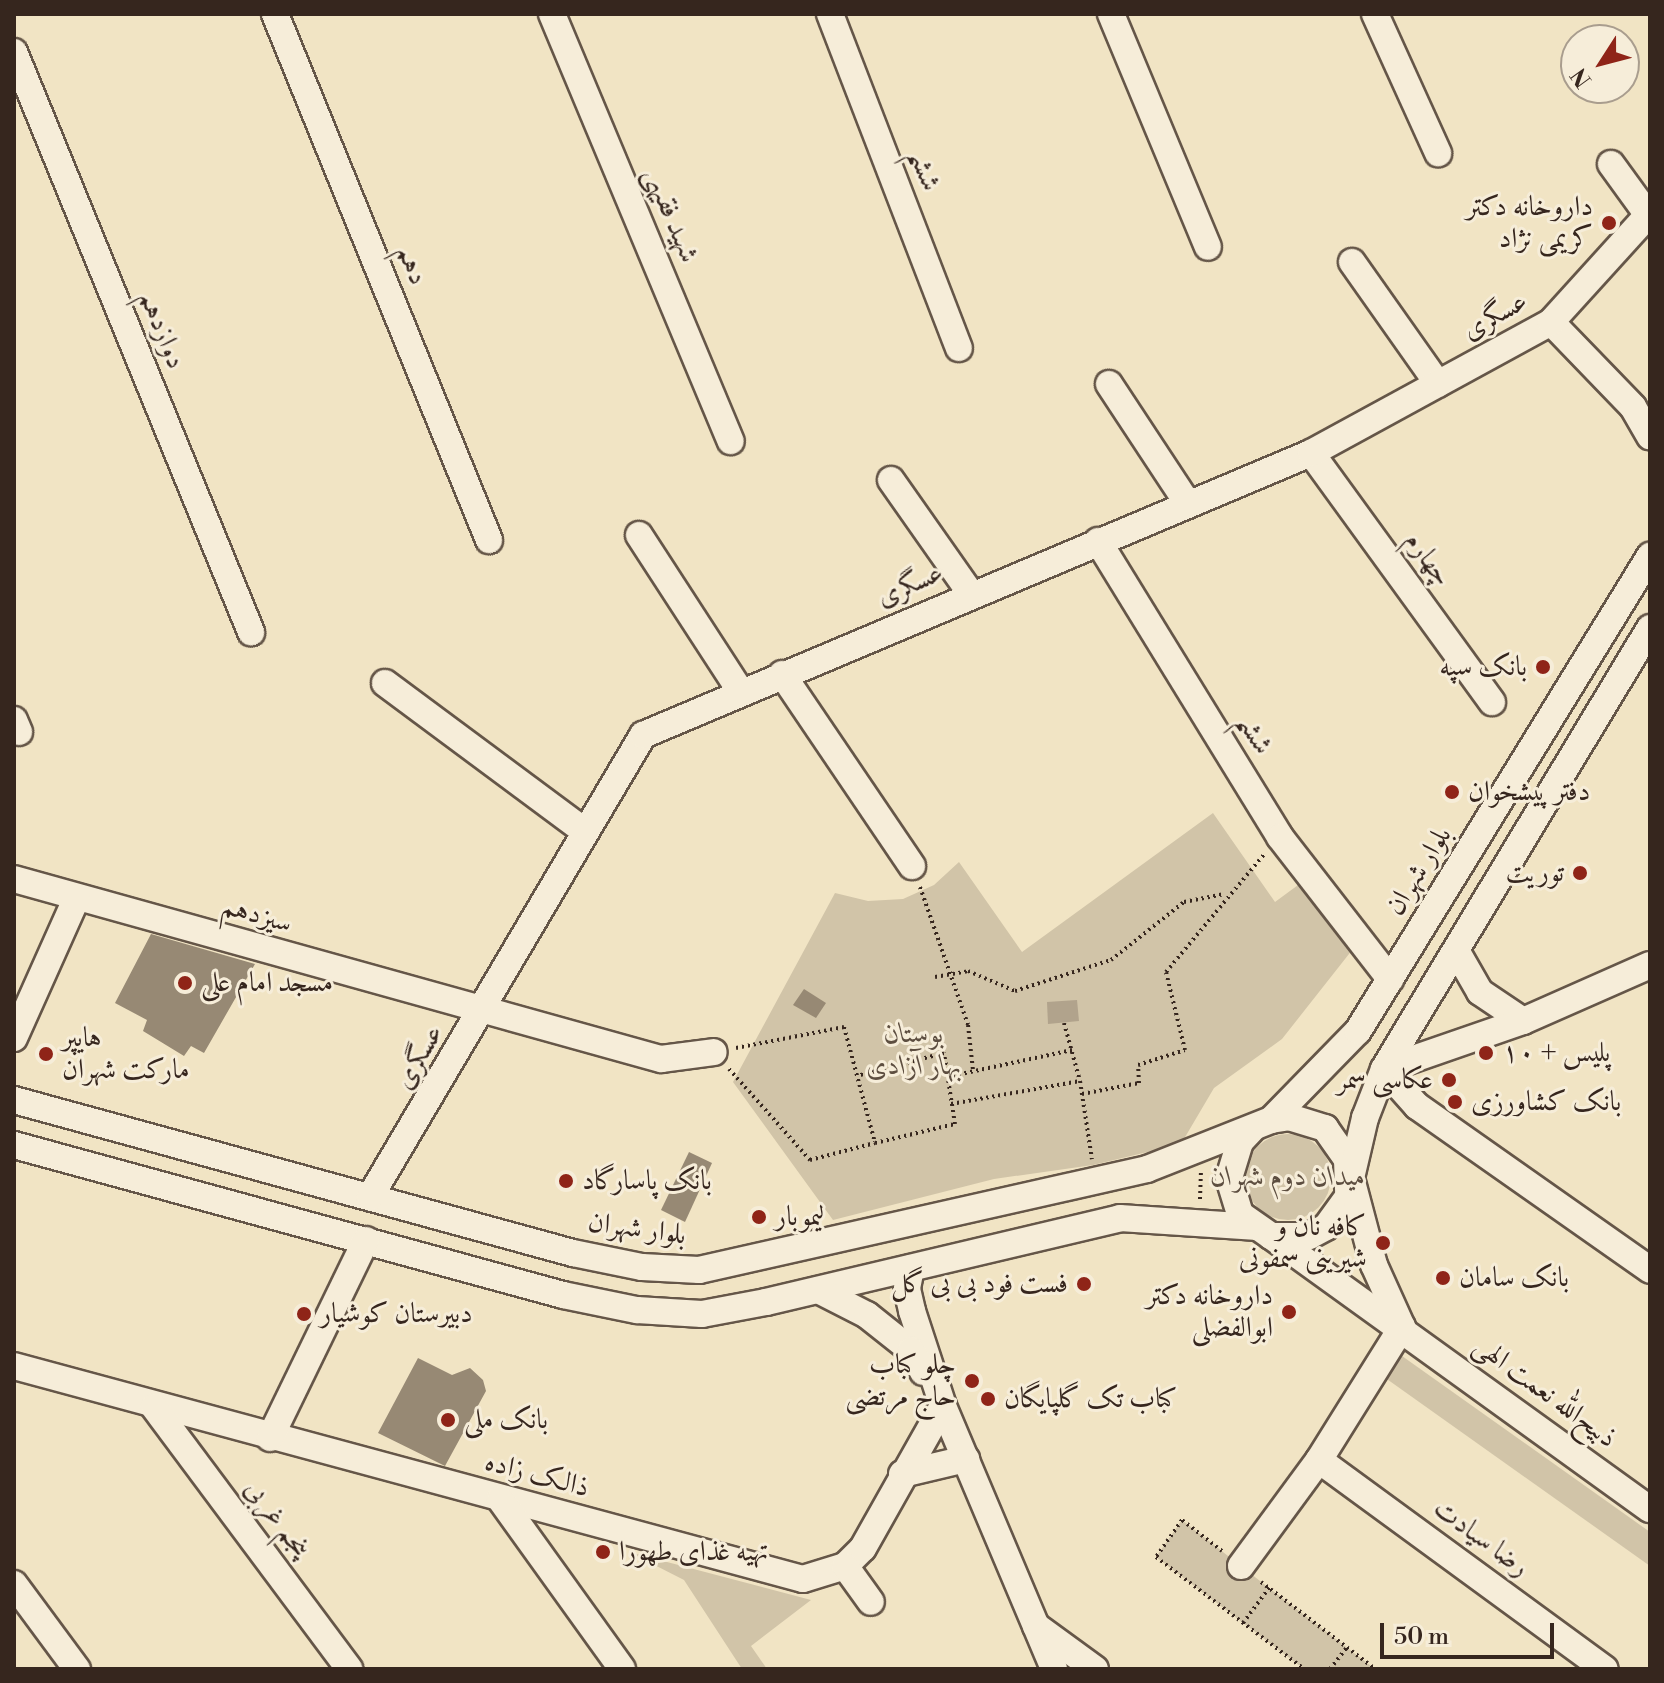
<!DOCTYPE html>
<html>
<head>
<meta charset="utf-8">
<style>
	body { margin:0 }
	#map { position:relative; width:1664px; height:1683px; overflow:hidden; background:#f1e4c4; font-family:"Libre Bodoni",Amiri,serif }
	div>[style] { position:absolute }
	.green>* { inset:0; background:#d1c4a8 }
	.round { border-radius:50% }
	.water>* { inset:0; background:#b1a38c }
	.building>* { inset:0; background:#978974 }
	.path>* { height:4px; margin-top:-2px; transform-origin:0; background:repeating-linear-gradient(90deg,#36261e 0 2px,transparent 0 6px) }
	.roads { filter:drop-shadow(2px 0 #655648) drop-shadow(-2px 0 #655648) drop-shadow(0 2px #655648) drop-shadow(0 -2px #655648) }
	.minor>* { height:26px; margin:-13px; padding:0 13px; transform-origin:13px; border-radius:13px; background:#f6edd9 }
	.dots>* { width:22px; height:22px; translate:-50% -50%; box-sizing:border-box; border:4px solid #f6edd9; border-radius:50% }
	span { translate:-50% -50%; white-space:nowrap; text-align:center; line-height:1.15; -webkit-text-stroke:6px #f6edd9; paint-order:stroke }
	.street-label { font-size:28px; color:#36261e }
	.poi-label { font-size:28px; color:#36261e }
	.right { translate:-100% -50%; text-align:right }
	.left { translate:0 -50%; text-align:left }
	.park-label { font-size:28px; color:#5d4e40; font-style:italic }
	.frame { position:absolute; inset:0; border:16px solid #36261e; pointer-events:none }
	.north { position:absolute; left:1560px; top:24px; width:80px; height:80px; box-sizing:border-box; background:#f6edd9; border:2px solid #a99d8e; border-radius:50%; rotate:234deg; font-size:22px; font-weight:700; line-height:32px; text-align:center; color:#36261e }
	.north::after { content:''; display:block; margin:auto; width:28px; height:36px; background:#8f2418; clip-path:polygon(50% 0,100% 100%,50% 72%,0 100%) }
	.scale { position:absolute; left:1380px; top:1623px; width:174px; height:36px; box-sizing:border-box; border:4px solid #36261e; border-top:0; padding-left:10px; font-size:24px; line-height:28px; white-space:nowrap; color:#36261e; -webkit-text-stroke:6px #f6edd9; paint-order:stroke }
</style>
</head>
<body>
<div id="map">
	<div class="green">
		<div style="clip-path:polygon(1213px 813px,1275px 902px,1313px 874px,1360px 940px,1282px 1039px,1214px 1088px,1181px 1144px,1093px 1165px,994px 1179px,833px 1220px,733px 1082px,835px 893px,868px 901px,903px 899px,934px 885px,959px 862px,1022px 952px)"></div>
		<div class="round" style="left:1245px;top:1134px;width:86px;height:86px"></div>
		<div style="clip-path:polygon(1402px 1356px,1650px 1532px,1650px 1566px,1384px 1377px)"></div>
		<div style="clip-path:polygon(1182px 1520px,1269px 1588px,1375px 1669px,1304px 1669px,1156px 1557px)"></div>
		<div style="clip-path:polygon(629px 1552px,811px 1600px,751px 1646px,767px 1669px,742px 1669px,684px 1580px)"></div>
	</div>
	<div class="water">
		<div style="clip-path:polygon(1077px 1000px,1079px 1021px,1048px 1024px,1047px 1002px)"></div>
	</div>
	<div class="building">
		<div style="clip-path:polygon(151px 934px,255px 964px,204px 1053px,191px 1046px,184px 1056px,143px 1031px,147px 1020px,115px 1003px)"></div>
		<div style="clip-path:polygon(804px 989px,826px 1003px,816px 1018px,793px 1005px)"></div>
		<div style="clip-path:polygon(689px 1152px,712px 1163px,685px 1222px,661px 1210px)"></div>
		<div style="clip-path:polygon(418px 1358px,452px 1375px,470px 1368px,483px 1380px,486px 1391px,445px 1466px,378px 1433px)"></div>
	</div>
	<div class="path">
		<div style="left:920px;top:887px;width:146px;rotate:70.8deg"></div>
		<div style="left:968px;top:1025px;width:45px;rotate:83.7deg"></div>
		<div style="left:935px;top:977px;width:34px;rotate:-10deg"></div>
		<div style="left:968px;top:971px;width:51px;rotate:23.1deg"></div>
		<div style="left:1015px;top:991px;width:101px;rotate:-17.9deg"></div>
		<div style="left:1111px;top:960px;width:93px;rotate:-38.5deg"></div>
		<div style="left:1184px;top:902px;width:41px;rotate:-11.3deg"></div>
		<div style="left:1064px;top:1023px;width:60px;rotate:74.6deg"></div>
		<div style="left:736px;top:1048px;width:110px;rotate:-11deg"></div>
		<div style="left:844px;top:1027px;width:120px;rotate:75deg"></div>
		<div style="left:875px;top:1143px;width:82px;rotate:-13.4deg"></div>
		<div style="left:955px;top:1124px;width:72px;rotate:-98.8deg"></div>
		<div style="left:944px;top:1053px;width:87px;rotate:165.3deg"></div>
		<div style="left:729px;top:1069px;width:122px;rotate:48.3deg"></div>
		<div style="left:810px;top:1160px;width:67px;rotate:-14.7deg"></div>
		<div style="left:947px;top:1077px;width:128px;rotate:-12.2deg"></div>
		<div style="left:1082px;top:1094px;width:58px;rotate:-10.9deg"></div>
		<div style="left:1139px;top:1083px;width:18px;rotate:-93deg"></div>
		<div style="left:1138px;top:1065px;width:49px;rotate:-17.7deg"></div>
		<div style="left:1185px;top:1050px;width:80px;rotate:-103.7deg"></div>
		<div style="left:1166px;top:972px;width:155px;rotate:-50.2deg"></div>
		<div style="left:951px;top:1104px;width:131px;rotate:-10.1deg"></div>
		<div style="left:1080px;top:1081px;width:79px;rotate:81.3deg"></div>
		<div style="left:1200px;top:1199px;width:27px;rotate:-88deg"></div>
		<div style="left:1222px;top:1551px;width:51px;rotate:-142.2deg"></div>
		<div style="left:1182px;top:1520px;width:45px;rotate:125.1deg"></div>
		<div style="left:1156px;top:1557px;width:186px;rotate:37.1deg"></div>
		<div style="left:1261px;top:1582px;width:143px;rotate:37.3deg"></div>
		<div style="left:1243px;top:1623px;width:44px;rotate:-53.4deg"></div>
		<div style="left:1330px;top:1669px;width:28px;rotate:-52deg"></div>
	</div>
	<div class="roads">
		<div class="minor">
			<div style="left:275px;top:14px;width:568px;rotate:67.86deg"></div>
			<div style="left:552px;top:14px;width:463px;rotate:67.3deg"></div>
			<div style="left:830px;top:14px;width:358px;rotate:68.9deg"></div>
			<div style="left:1111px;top:14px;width:252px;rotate:67.4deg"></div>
			<div style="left:1375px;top:14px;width:153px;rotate:65.6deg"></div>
			<div style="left:14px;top:52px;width:627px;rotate:67.77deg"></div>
			<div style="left:1611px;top:164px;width:63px;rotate:54deg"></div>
			<div style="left:1352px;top:262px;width:149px;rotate:54.8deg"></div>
			<div style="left:1551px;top:322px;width:118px;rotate:46deg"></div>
			<div style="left:1633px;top:407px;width:34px;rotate:60deg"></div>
			<div style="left:1109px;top:384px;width:144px;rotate:56.6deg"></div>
			<div style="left:1311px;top:453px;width:308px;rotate:54deg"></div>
			<div style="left:891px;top:480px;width:139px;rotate:54.9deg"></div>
			<div style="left:639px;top:535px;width:187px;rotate:57deg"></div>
			<div style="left:1098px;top:541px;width:347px;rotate:58.4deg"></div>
			<div style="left:1280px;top:837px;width:180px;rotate:52.2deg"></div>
			<div style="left:782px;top:674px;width:232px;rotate:55.9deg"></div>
			<div style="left:385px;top:683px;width:247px;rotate:36.6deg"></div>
			<div style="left:14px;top:720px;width:13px;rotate:67deg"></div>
			<div style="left:14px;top:879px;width:672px;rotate:15.55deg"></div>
			<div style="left:661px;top:1059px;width:53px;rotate:-7.5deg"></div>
			<div style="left:1457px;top:952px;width:46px;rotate:60.1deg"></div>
			<div style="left:1480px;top:992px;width:52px;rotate:34deg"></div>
			<div style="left:1650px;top:965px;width:139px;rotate:156.2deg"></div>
			<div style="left:1523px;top:1021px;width:147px;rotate:160.9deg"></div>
			<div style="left:1384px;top:1069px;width:50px;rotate:48.3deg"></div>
			<div style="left:1417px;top:1106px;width:285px;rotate:35.1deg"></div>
			<div style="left:14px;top:1038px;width:154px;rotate:-65.9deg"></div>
			<div style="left:14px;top:1100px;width:580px;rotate:15.31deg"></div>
			<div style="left:573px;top:1253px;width:70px;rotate:11.5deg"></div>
			<div style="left:642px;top:1267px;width:57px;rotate:3deg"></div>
			<div style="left:699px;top:1270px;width:459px;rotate:-12.7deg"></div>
			<div style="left:1147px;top:1169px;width:133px;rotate:-21.6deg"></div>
			<div style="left:1271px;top:1120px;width:18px;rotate:-9deg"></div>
			<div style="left:1289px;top:1117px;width:38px;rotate:17deg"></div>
			<div style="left:1325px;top:1128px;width:38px;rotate:55deg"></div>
			<div style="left:1347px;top:1159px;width:38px;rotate:88deg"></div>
			<div style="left:1348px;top:1197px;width:37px;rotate:126deg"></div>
			<div style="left:1326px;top:1227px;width:19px;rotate:152deg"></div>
			<div style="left:1309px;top:1236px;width:38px;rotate:180deg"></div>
			<div style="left:1271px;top:1236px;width:38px;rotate:-145deg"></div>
			<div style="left:1240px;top:1214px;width:38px;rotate:-107deg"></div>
			<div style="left:1229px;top:1178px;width:38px;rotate:-73deg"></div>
			<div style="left:1240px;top:1142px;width:19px;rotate:-47deg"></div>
			<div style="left:1271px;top:1120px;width:124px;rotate:-45.7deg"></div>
			<div style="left:1358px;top:1031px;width:558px;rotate:-58.42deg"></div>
			<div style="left:14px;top:1145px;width:569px;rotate:15.28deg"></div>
			<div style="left:563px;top:1295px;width:76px;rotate:11.5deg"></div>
			<div style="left:637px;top:1310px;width:65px;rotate:3.5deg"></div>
			<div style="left:702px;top:1314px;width:65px;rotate:-10.6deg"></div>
			<div style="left:766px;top:1302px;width:364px;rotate:-13.3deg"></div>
			<div style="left:1120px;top:1218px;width:134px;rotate:3.8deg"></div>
			<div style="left:370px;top:1197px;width:537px;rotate:-59.42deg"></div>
			<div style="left:643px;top:735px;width:725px;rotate:-22.89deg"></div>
			<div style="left:1311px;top:453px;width:273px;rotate:-28.6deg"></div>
			<div style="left:1551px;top:322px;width:147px;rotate:-47.8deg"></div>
			<div style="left:1271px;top:1236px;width:467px;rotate:35.8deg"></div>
			<div style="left:911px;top:1268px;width:21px;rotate:101deg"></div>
			<div style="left:907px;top:1289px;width:23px;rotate:77deg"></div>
			<div style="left:912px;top:1311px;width:100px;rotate:71.9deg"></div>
			<div style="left:943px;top:1406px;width:285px;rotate:67.1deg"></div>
			<div style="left:818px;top:1290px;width:55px;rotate:27deg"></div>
			<div style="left:867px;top:1315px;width:56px;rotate:38.5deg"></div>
			<div style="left:911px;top:1350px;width:25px;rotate:61deg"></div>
			<div style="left:1402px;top:1327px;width:68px;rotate:-114.3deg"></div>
			<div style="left:1374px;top:1265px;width:90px;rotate:-104.8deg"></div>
			<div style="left:1351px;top:1178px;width:62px;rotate:-76.9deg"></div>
			<div style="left:1365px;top:1118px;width:53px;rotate:-68.8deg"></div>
			<div style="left:1384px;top:1069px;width:515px;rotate:-58.9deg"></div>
			<div style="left:14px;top:1366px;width:817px;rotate:15.11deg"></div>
			<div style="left:803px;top:1579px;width:44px;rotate:-17.2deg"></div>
			<div style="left:845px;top:1566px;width:25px;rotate:-45deg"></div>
			<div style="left:863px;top:1548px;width:163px;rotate:-60.6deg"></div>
			<div style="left:154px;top:1407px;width:327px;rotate:53.3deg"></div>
			<div style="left:270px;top:1438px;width:220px;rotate:-64.1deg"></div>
			<div style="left:1319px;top:1460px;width:354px;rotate:36.2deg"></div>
			<div style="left:902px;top:1474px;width:66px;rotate:-13.2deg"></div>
			<div style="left:500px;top:1499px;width:209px;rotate:54.3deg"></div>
			<div style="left:845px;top:1566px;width:44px;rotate:54.2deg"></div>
			<div style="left:1241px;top:1566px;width:132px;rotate:-53.7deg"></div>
			<div style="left:1319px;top:1460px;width:157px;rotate:-58deg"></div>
			<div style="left:14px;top:1584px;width:106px;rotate:53.5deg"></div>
			<div style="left:1036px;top:1626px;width:73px;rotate:36.1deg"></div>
		</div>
	</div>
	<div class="dots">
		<div style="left:1609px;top:223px;background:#8f2418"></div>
		<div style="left:1543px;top:667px;background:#8f2418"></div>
		<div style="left:1452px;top:792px;background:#8f2418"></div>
		<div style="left:1580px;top:873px;background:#8f2418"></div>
		<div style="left:185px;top:983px;background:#8f2418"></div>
		<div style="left:1486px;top:1053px;background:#8f2418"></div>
		<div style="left:46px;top:1054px;background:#8f2418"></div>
		<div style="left:1449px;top:1080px;background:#8f2418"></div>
		<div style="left:1455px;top:1102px;background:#8f2418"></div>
		<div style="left:566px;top:1181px;background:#8f2418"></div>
		<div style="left:759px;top:1217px;background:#8f2418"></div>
		<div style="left:1383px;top:1243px;background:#8f2418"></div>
		<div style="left:1443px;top:1278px;background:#8f2418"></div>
		<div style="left:1084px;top:1284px;background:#8f2418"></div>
		<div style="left:1289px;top:1312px;background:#8f2418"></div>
		<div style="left:304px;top:1314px;background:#8f2418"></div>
		<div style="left:972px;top:1381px;background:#8f2418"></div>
		<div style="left:988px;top:1399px;background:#8f2418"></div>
		<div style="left:448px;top:1420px;background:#8f2418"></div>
		<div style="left:603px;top:1552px;background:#8f2418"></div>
	</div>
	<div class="street-label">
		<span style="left:924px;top:170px;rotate:69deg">ششم</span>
		<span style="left:671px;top:215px;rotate:67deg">شهید فقیهی</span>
		<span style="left:412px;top:265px;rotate:68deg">دهم</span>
		<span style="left:1495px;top:316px;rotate:-29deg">عسگری</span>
		<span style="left:162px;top:330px;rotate:68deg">دوازدهم</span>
		<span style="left:1428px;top:559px;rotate:54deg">چهارم</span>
		<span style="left:910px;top:585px;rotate:-23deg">عسگری</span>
		<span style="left:1254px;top:734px;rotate:58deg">ششم</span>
		<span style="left:1419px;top:871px;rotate:-58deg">بلوار شهران</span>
		<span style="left:257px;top:915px;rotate:16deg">سیزدهم</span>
		<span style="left:419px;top:1057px;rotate:-59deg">عسگری</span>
		<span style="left:637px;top:1229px;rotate:8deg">بلوار شهران</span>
		<span style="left:1545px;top:1392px;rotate:36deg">ذبیح‌الله نعمت الهی</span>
		<span style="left:537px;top:1475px;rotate:15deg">ذالک زاده</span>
		<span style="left:277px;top:1519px;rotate:53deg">پنجم غربی</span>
		<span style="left:1481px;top:1538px;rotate:36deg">رضا سیادت</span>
	</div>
	<div class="poi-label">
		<span class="right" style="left:1593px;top:223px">داروخانه دکتر<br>کریمی نژاد</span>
		<span class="right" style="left:1527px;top:667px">بانک سپه</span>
		<span class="left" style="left:1468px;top:792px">دفتر پیشخوان</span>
		<span class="right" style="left:1564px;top:873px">توریت</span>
		<span class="left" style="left:201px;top:983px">مسجد امام علی</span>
		<span class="left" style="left:62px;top:1054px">هایپر<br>مارکت شهران</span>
		<span class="left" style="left:1502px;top:1053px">پلیس + ۱۰</span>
		<span class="right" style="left:1433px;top:1080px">عکاسی سمر</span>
		<span class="left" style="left:1471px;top:1102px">بانک کشاورزی</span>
		<span class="left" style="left:582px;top:1181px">بانک پاسارگاد</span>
		<span class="left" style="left:775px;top:1217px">لیموبار</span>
		<span class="right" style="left:1367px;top:1243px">کافه نان و<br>شیرینی سمفونی</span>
		<span class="left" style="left:1459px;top:1278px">بانک سامان</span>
		<span class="right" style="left:1068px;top:1284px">فست فود بی بی گل</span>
		<span class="right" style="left:1273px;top:1312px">داروخانه دکتر<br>ابوالفضلی</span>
		<span class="left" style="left:320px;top:1314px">دبیرستان کوشیار</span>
		<span class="right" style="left:956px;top:1381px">چلو کباب<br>حاج مرتضی</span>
		<span class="left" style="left:1004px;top:1399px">کباب تک گلپایگان</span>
		<span class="left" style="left:464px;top:1420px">بانک ملی</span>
		<span class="left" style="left:619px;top:1552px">تهیه غذای طهورا</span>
	</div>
	<div class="park-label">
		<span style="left:914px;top:1050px">بوستان<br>بهار آزادی</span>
		<span style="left:1288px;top:1177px">میدان دوم شهران</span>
	</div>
	<div class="frame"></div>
	<div class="north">N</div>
	<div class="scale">50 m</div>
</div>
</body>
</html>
